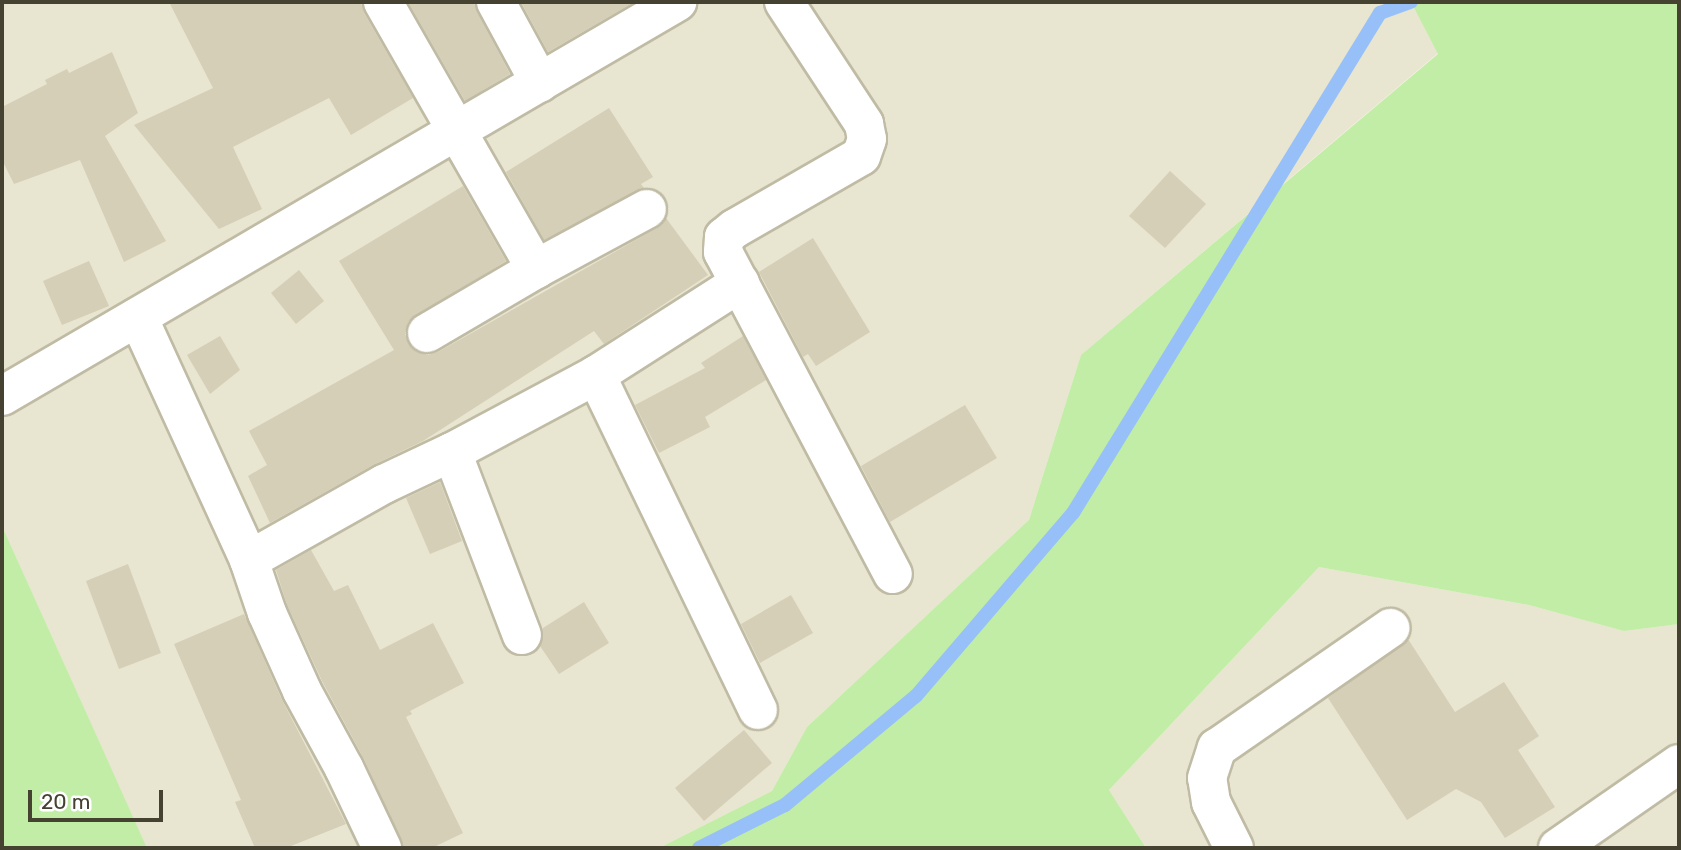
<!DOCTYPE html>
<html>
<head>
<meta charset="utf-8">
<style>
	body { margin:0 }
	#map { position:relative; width:1681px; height:850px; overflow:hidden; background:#f4f1e3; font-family:Rubik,sans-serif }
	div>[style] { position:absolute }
	.residential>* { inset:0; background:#e8e5d0 }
	.green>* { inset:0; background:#c1eda6 }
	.stream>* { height:14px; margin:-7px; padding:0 7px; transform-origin:7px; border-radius:7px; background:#97c0f8 }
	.building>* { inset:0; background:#d6cfb7 }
	.roads { filter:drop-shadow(2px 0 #c0bba4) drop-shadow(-2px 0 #c0bba4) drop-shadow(0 2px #c0bba4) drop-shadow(0 -2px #c0bba4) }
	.minor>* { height:38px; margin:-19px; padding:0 19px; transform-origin:19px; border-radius:19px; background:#fff }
	.tertiary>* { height:38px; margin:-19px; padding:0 19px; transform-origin:19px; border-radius:19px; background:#fff }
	span { translate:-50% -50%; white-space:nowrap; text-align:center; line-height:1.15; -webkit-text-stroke:5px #fff; paint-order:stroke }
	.frame { position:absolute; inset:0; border:4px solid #464232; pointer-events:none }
	.scale { position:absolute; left:28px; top:790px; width:135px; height:32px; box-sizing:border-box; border:4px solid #464232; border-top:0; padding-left:9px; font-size:21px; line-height:24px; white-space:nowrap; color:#464232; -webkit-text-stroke:5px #fff; paint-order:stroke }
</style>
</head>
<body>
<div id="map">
	<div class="residential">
		<div style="clip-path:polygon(2px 2px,1411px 2px,1438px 53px,1081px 355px,1029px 520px,807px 727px,772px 791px,659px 848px,147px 848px,2px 526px)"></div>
		<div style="clip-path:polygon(1319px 567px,1529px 605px,1624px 631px,1679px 624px,1679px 848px,1146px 848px,1109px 790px)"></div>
	</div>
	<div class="green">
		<div style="clip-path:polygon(1411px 2px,1679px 2px,1679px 624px,1624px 631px,1529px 605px,1319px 567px,1109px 790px,1146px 848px,659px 848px,772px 791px,807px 727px,1029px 520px,1081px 355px,1438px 54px)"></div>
		<div style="clip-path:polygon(2px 526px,99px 741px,147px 848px,2px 848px)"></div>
	</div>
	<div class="stream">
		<div style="left:699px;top:848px;width:96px;rotate:-26.6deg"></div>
		<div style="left:785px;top:805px;width:170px;rotate:-39.8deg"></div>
		<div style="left:916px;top:696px;width:241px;rotate:-49.4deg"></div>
		<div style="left:1073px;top:513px;width:587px;rotate:-58.45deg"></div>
		<div style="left:1380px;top:13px;width:33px;rotate:-20deg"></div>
	</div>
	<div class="building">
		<div style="clip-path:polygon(169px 2px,361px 2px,364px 13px,413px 98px,351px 135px,329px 98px,233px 147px,262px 209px,219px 229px,134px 125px,213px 88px)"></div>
		<div style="clip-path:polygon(408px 2px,474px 2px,477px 12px,510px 74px,465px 101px)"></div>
		<div style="clip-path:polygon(521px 2px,634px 2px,548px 52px)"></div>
		<div style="clip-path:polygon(112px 52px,138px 113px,105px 136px,166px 241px,124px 262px,80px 160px,14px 184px,2px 160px,2px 107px,47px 84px,45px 80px,67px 69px,69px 73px)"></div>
		<div style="clip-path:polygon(609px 108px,653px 177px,641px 184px,644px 188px,544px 240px,506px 172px)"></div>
		<div style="clip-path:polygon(1170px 171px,1206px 204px,1165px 248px,1129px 216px)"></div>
		<div style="clip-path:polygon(463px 186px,506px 261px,408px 322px,405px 334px,409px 345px,417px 352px,428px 355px,438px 352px,657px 228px,666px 218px,708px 275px,604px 344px,594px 331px,423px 441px,373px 465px,270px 523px,248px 476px,267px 465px,249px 431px,394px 350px,339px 261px)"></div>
		<div style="clip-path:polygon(813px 238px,870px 332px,816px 366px,808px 354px,803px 357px,759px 272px)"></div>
		<div style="clip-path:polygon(89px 261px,109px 306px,62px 325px,43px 281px)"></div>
		<div style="clip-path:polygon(299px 270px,324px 301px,296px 324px,271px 293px)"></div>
		<div style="clip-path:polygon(220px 336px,240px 370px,210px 394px,187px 355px)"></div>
		<div style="clip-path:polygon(743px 336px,766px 380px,705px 417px,710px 427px,659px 453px,635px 405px,705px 368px,701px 363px)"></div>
		<div style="clip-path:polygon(965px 405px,997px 458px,890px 522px,861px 466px)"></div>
		<div style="clip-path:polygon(440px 482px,462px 541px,430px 554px,406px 498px)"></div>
		<div style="clip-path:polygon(311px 550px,334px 591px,348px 585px,380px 650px,433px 623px,464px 683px,410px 711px,412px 714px,406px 717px,463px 833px,432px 848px,404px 848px,364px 759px,322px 681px,287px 605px,276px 570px)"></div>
		<div style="clip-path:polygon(128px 564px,161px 653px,119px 669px,86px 581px)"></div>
		<div style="clip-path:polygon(791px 595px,813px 633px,760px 663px,741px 624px)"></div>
		<div style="clip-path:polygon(584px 602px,609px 643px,559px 674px,540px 646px,543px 628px)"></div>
		<div style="clip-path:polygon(244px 614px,282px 700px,346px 824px,286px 848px,255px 848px,235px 802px,241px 800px,174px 644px)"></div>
		<div style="clip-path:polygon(1408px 639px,1455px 712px,1504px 682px,1539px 736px,1518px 750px,1555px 807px,1505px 838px,1481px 802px,1456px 789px,1407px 820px,1328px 698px)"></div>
		<div style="clip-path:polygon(744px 730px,772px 763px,704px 821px,675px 788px)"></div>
	</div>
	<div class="roads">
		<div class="minor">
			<div style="left:383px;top:2px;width:308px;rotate:60.2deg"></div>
			<div style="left:536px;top:269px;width:126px;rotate:-28.4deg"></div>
			<div style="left:496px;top:2px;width:92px;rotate:61.5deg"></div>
			<div style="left:784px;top:2px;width:146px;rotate:56.7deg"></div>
			<div style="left:864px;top:124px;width:15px;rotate:79deg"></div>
			<div style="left:867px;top:139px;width:18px;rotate:109deg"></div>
			<div style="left:861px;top:156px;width:146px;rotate:150.1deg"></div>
			<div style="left:734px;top:229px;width:13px;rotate:141deg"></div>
			<div style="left:724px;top:237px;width:15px;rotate:94deg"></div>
			<div style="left:723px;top:252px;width:364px;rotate:62.2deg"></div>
			<div style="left:138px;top:317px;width:267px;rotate:65.4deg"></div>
			<div style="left:249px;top:560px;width:56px;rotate:71.2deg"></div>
			<div style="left:267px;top:613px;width:85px;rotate:65.8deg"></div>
			<div style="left:302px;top:691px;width:88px;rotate:61.4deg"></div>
			<div style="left:344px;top:768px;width:89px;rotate:64.6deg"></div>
			<div style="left:427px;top:333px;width:126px;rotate:-30.4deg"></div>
			<div style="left:596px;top:375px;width:372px;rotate:64.2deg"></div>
			<div style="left:452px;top:452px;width:196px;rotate:69.1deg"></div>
			<div style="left:249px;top:560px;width:155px;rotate:-29.4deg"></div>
			<div style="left:384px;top:484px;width:75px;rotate:-25.2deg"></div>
			<div style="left:452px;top:452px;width:163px;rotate:-28.1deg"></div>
			<div style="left:596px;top:375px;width:171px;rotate:-32.6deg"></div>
			<div style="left:1234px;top:848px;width:51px;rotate:-116.6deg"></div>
			<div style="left:1211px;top:802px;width:24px;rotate:-99deg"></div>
			<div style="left:1207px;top:778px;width:32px;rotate:-72deg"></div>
			<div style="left:1217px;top:748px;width:211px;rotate:-34.7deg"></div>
			<div style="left:1558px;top:848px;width:147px;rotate:-34.8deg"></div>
		</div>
		<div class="tertiary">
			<div style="left:2px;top:396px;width:782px;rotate:-30.27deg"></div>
		</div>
	</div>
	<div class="frame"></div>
	<div class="scale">20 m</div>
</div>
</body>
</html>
